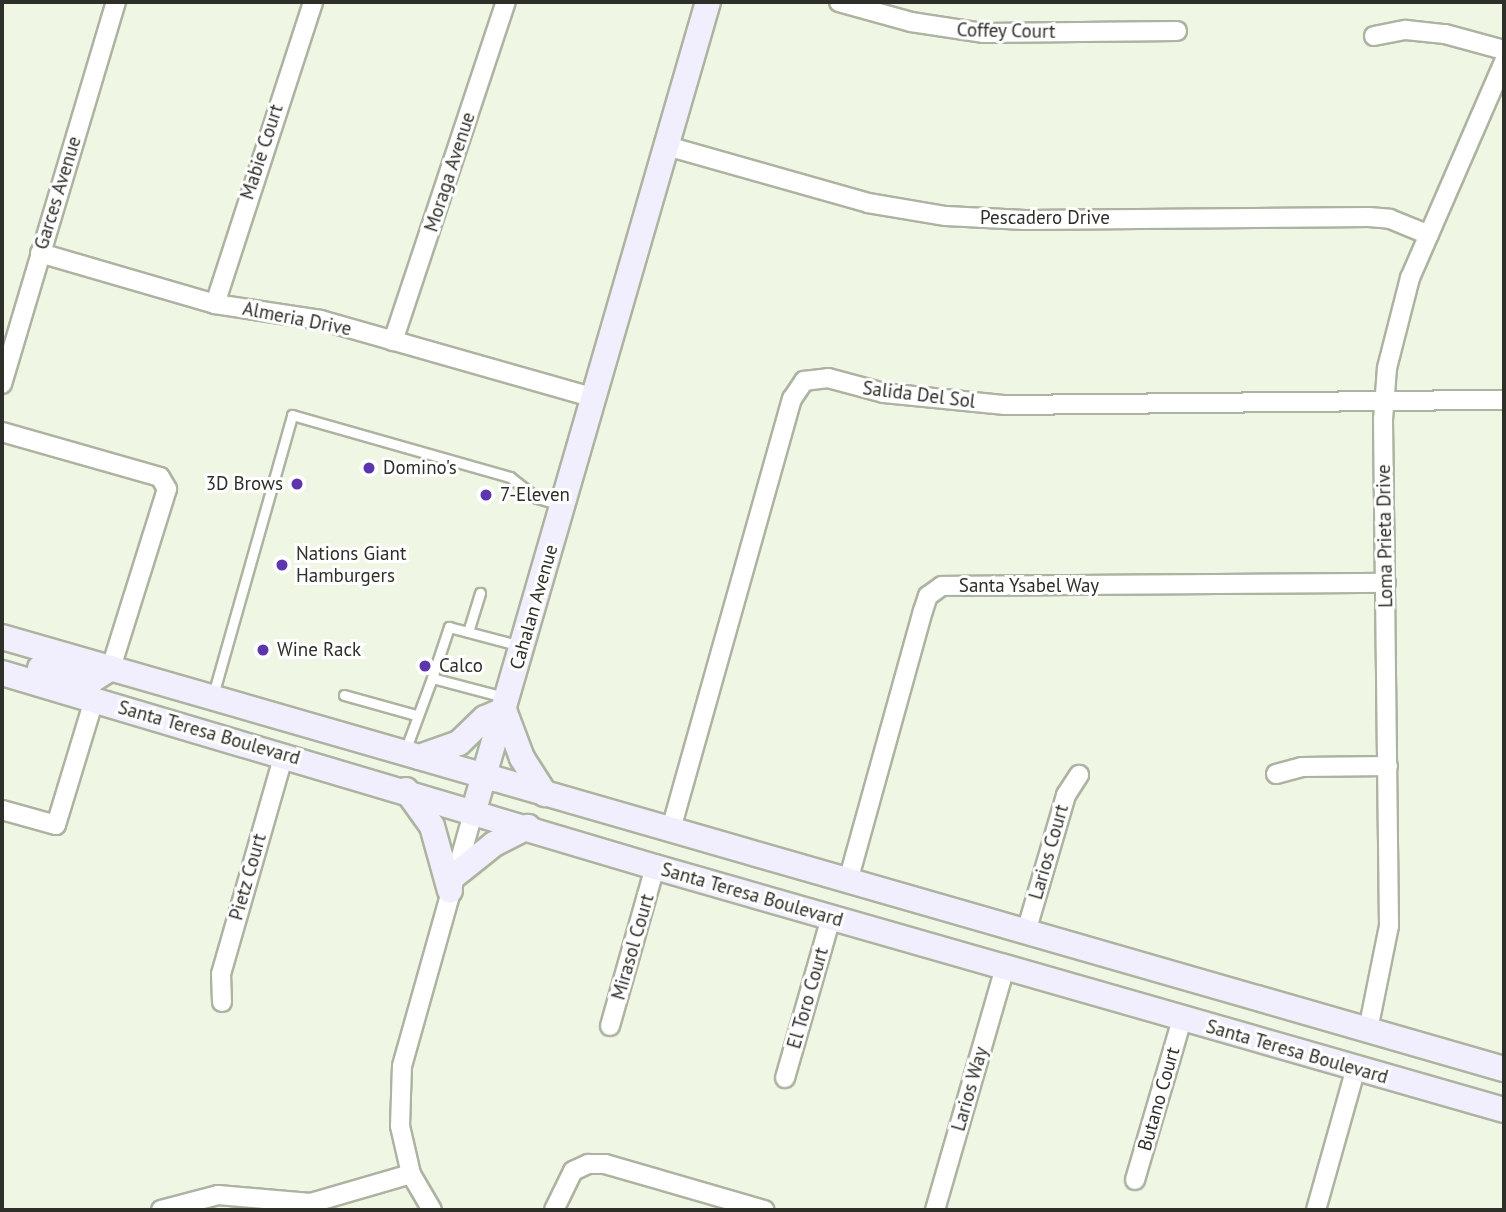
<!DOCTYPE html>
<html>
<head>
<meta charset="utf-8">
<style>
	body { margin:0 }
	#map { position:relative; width:1506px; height:1212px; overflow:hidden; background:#f0f6e4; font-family:"PT Sans",sans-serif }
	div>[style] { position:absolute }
	.roads { filter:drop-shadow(2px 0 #adb3a1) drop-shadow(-2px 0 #adb3a1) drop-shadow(0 2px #adb3a1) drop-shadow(0 -2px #adb3a1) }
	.lane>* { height:9px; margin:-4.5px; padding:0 4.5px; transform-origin:4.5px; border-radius:4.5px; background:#fff }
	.street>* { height:18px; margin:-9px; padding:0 9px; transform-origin:9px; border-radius:9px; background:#fff }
	.secondary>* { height:24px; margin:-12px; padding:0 12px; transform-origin:12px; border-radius:12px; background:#f1effd }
	.dots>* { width:19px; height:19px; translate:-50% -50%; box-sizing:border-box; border:4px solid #fff; border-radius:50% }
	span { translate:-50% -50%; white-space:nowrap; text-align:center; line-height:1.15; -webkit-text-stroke:6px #fff; paint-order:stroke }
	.street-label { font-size:19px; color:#2d2f28 }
	.poi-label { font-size:19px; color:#2d2f28 }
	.left { translate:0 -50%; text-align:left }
	.right { translate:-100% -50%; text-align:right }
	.frame { position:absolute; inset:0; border:4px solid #2d2f28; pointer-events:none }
</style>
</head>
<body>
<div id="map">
	<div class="roads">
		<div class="lane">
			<div style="left:468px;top:632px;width:41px;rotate:-72.9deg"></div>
			<div style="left:432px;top:678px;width:54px;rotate:-71.6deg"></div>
			<div style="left:449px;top:627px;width:74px;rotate:14.8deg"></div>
			<div style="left:213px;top:695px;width:291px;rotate:-74.2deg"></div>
			<div style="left:292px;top:415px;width:227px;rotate:15.9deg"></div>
			<div style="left:510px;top:477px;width:34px;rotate:38deg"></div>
			<div style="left:537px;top:498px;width:25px;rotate:16deg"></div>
			<div style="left:344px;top:695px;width:75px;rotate:15.5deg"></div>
			<div style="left:405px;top:751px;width:78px;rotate:-69.7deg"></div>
			<div style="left:432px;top:678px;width:74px;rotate:14.8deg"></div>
		</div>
		<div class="street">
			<div style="left:839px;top:2px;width:75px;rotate:15.5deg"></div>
			<div style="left:911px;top:22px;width:74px;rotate:8.6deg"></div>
			<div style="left:984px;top:33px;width:193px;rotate:-0.6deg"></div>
			<div style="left:1374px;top:36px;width:33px;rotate:-11deg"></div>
			<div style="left:1406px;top:30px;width:39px;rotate:6deg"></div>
			<div style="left:1445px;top:34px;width:61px;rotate:15.2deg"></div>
			<div style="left:667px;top:146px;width:209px;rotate:15.8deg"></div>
			<div style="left:868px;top:203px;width:79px;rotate:9.5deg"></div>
			<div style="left:946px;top:216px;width:79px;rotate:2.9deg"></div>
			<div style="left:1025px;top:220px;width:344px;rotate:-0.5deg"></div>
			<div style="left:1369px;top:217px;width:21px;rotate:5deg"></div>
			<div style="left:1390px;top:219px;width:42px;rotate:22.3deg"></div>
			<div style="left:40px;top:253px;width:182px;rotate:16.2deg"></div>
			<div style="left:215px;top:304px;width:107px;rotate:8.6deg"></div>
			<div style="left:321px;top:320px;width:284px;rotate:15.9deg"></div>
			<div style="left:215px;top:304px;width:318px;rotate:-72deg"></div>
			<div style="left:393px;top:341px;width:357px;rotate:-71.6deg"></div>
			<div style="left:2px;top:384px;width:399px;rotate:-73.4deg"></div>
			<div style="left:2px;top:432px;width:164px;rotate:15.9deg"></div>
			<div style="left:160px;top:477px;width:14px;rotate:60deg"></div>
			<div style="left:167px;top:489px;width:188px;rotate:107.4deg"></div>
			<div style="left:1276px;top:774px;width:27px;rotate:-15deg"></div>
			<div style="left:1302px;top:767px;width:86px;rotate:-0.7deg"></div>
			<div style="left:2px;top:810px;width:56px;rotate:15.5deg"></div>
			<div style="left:56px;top:825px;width:131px;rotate:-73.1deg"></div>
			<div style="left:671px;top:829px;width:447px;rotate:-74.3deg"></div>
			<div style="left:792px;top:399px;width:22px;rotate:-56deg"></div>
			<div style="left:804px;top:381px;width:24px;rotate:-7deg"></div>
			<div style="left:828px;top:378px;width:58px;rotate:15deg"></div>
			<div style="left:884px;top:393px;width:122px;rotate:5.7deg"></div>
			<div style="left:1005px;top:405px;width:499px;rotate:-0.6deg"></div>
			<div style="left:848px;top:881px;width:280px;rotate:-74.5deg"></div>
			<div style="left:923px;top:611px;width:16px;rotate:-72deg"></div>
			<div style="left:928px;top:596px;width:17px;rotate:-36deg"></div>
			<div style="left:942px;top:586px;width:444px;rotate:-0.4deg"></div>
			<div style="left:1026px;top:932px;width:143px;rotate:-73.7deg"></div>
			<div style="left:1066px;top:795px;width:24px;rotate:-57deg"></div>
			<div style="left:222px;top:1002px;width:28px;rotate:-92deg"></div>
			<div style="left:221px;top:974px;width:229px;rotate:-74deg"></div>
			<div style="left:610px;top:1026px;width:165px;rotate:-74.2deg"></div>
			<div style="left:1368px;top:1030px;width:106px;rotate:-78.6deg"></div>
			<div style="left:1389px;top:926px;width:506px;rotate:-90.68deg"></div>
			<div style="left:1383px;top:420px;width:52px;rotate:-85.6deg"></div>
			<div style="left:1387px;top:368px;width:93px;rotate:-75.7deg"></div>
			<div style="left:1410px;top:278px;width:236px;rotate:-66.5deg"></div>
			<div style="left:785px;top:1078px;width:166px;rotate:-74deg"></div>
			<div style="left:1135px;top:1180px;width:168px;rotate:-73.7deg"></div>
			<div style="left:161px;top:1210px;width:59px;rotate:-14.7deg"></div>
			<div style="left:218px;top:1195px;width:93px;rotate:4.9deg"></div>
			<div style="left:311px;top:1203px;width:104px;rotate:-16.2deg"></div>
			<div style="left:432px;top:1210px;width:42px;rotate:-120.3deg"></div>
			<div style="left:411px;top:1174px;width:49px;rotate:-102.9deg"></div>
			<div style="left:400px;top:1126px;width:60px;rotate:-88.1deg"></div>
			<div style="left:402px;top:1066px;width:266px;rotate:-74.3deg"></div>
			<div style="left:554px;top:1210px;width:43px;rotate:-64deg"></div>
			<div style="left:573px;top:1171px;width:17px;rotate:-25deg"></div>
			<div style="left:588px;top:1164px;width:17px"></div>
			<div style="left:605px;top:1164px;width:166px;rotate:16.1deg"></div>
			<div style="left:935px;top:1210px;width:252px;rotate:-73.9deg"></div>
			<div style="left:1316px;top:1210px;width:148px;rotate:-74.3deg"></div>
		</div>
		<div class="secondary">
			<div style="left:2px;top:637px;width:1563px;rotate:16.05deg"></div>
			<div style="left:40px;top:668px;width:53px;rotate:14.3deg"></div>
			<div style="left:91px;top:681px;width:24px;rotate:-33deg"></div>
			<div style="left:2px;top:673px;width:681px;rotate:16.55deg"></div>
			<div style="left:655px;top:867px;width:883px;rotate:15.97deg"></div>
			<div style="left:419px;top:757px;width:42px;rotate:-19.3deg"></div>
			<div style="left:459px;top:743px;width:36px;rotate:-44deg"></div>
			<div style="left:485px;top:718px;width:21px;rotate:-23deg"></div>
			<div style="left:504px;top:710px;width:51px;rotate:69.4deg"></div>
			<div style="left:522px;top:758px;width:43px;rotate:57.4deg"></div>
			<div style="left:406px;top:790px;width:44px;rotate:54.2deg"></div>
			<div style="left:432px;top:826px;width:67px;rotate:74.5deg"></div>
			<div style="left:474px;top:810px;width:841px;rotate:-73.85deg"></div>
			<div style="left:454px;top:876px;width:51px;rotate:-38.7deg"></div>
			<div style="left:494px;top:844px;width:38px;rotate:-27deg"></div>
		</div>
	</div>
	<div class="dots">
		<div style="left:369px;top:468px;background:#5d36ae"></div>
		<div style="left:297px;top:484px;background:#5d36ae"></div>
		<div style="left:486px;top:495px;background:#5d36ae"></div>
		<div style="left:282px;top:565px;background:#5d36ae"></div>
		<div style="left:263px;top:650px;background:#5d36ae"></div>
		<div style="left:425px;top:666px;background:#5d36ae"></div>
	</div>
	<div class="street-label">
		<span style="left:1006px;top:31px;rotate:1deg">Coffey Court</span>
		<span style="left:262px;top:152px;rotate:-72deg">Mabie Court</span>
		<span style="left:450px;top:172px;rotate:-72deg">Moraga Avenue</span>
		<span style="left:58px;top:193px;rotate:-73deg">Garces Avenue</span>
		<span style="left:1045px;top:218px">Pescadero Drive</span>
		<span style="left:297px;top:319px;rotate:11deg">Almeria Drive</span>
		<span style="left:919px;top:395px;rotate:7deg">Salida Del Sol</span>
		<span style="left:1385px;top:536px;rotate:-91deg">Loma Prieta Drive</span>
		<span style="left:1029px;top:586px">Santa Ysabel Way</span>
		<span style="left:534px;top:607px;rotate:-74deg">Cahalan Avenue</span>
		<span style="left:209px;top:733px;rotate:16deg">Santa Teresa Boulevard</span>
		<span style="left:1049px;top:852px;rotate:-74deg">Larios Court</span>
		<span style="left:248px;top:877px;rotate:-74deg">Pietz Court</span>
		<span style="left:752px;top:895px;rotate:16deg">Santa Teresa Boulevard</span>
		<span style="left:633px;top:947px;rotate:-74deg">Mirasol Court</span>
		<span style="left:808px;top:998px;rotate:-74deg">El Toro Court</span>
		<span style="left:1297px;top:1052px;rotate:16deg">Santa Teresa Boulevard</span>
		<span style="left:970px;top:1089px;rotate:-74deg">Larios Way</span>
		<span style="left:1159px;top:1099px;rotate:-74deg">Butano Court</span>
	</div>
	<div class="poi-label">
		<span class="left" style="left:383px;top:468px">Domino's</span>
		<span class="right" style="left:283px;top:484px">3D Brows</span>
		<span class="left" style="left:500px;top:495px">7-Eleven</span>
		<span class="left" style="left:296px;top:565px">Nations Giant<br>Hamburgers</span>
		<span class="left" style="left:277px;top:650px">Wine Rack</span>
		<span class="left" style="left:439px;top:666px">Calco</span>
	</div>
	<div class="frame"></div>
</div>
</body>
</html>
